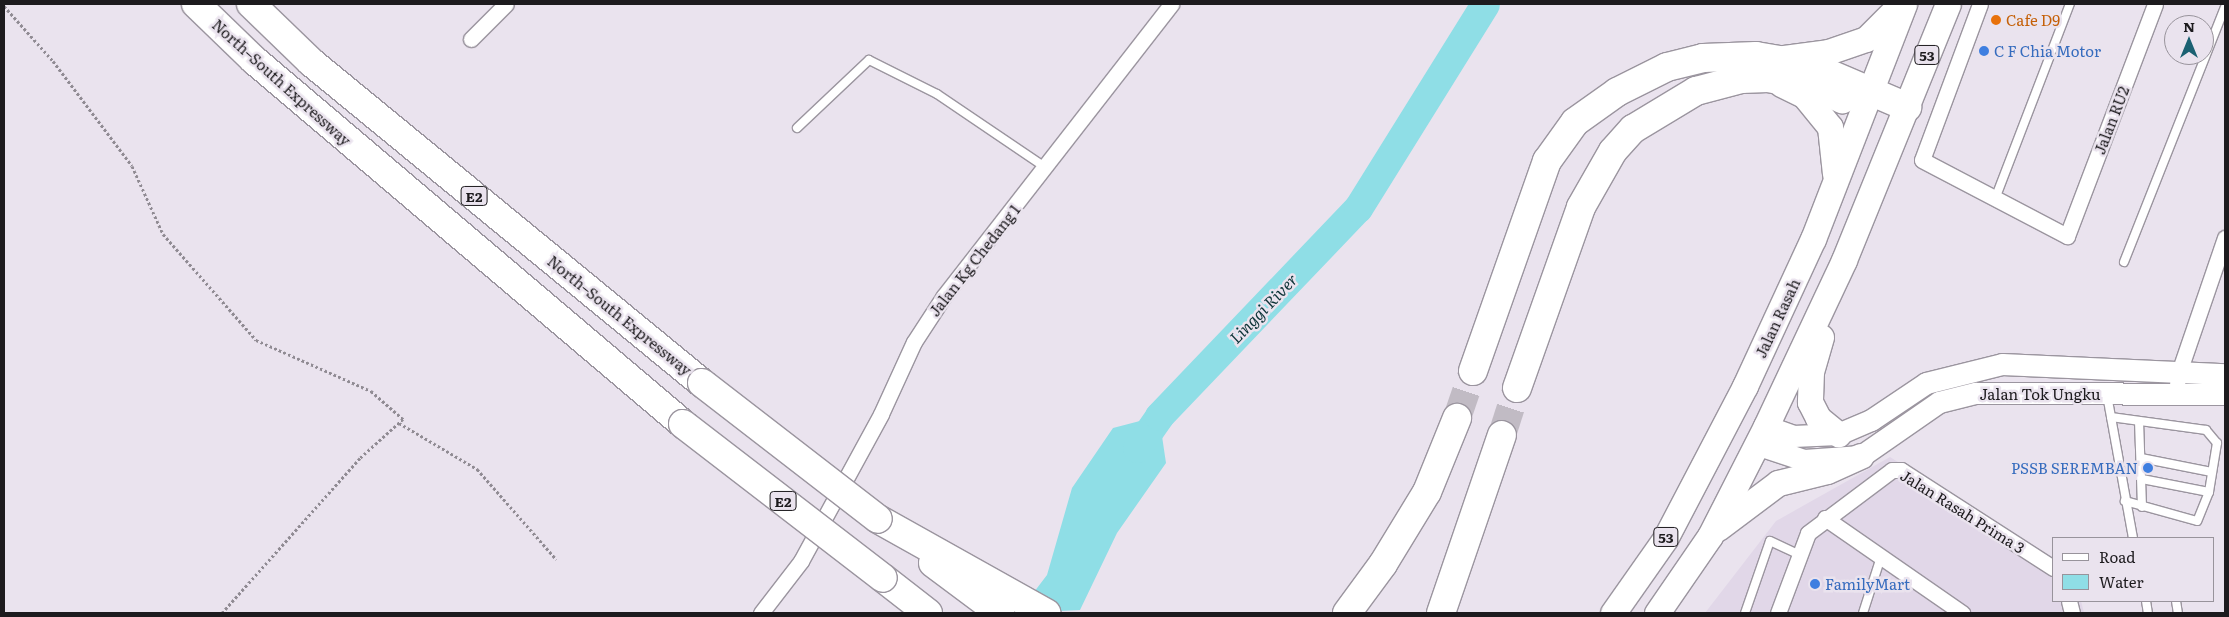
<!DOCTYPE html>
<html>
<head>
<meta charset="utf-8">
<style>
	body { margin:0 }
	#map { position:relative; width:2229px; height:617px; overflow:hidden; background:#eae3ee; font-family:Literata,serif }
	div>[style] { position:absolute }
	.built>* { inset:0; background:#e1d7e8 }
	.water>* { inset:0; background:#8fdee6 }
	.river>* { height:29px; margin:-14.5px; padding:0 14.5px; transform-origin:14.5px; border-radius:14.5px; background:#8fdee6 }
	.motorway-tunnel>* { height:28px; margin-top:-14px; transform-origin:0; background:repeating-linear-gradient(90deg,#c1bbc4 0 28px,transparent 0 42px) }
	.path>* { height:3px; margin-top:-1.5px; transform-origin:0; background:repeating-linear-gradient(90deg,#908b93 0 2.5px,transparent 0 5px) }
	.roads { filter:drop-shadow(1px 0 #9b959f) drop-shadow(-1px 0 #9b959f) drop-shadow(0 1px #9b959f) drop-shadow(0 -1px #9b959f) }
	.service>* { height:8px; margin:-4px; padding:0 4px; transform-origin:4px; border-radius:4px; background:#fff }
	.minor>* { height:15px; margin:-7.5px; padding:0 7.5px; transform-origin:7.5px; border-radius:7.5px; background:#fff }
	.secondary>* { height:21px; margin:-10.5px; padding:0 10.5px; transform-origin:10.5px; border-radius:10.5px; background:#fff }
	.trunk>* { height:25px; margin:-12.5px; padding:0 12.5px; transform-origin:12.5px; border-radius:12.5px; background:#fff }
	.motorway>* { height:28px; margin:-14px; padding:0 14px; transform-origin:14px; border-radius:14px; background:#fff }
	.bridges { filter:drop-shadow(1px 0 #9b959f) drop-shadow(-1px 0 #9b959f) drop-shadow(0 1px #9b959f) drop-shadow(0 -1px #9b959f) }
	.motorway-bridge>* { height:28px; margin:-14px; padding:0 14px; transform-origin:14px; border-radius:14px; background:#fff }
	.dots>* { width:14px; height:14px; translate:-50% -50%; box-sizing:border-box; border:2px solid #eae3ee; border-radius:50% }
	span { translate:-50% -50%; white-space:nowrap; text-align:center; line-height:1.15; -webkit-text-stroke:5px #eae3ee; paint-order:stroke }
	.shield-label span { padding:1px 4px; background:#eae3ee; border:1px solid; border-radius:4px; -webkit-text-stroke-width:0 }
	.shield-label { font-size:14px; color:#1d1b1e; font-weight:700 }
	.food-label { font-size:15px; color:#c56008 }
	.left { translate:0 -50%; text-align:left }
	.shop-label { font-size:15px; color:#366cbe }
	.right { translate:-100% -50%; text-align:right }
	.street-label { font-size:15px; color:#1d1b1e }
	.water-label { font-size:16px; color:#0c3337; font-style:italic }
	.frame { position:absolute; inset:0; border:5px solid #1d1b1e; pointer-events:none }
	.legend { position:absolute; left:2052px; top:537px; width:162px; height:65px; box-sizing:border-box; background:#eae3ee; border:1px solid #98939b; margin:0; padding:6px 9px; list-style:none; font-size:15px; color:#1d1b1e }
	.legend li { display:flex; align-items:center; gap:10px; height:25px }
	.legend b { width:25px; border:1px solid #98939b }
	.north { position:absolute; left:2164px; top:15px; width:50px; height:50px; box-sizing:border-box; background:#eae3ee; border:1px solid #98939b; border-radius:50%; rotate:0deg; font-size:14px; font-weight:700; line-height:20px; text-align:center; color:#1d1b1e }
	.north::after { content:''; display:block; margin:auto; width:18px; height:22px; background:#1b6172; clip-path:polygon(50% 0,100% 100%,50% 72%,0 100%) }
</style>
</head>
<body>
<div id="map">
	<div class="built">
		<div style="clip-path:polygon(1890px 457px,2053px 559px,2053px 601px,2081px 601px,2084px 613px,1705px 613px,1776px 521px)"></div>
	</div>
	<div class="water">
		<div style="clip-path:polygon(1159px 416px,1166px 463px,1117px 533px,1080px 610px,1018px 613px,1047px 575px,1072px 488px,1113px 428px)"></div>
	</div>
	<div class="river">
		<div style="left:1137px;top:448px;width:39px;rotate:-55deg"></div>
		<div style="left:1159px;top:416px;width:288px;rotate:-46.3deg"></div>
		<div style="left:1358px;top:208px;width:240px;rotate:-58.1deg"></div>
	</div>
	<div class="motorway-tunnel">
		<div style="left:1457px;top:418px;width:50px;rotate:-71.2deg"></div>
		<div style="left:1502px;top:435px;width:49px;rotate:-72.3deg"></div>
	</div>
	<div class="path">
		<div style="left:4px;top:6px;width:74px;rotate:48.3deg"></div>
		<div style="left:53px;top:61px;width:131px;rotate:53deg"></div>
		<div style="left:132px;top:166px;width:75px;rotate:65.5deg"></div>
		<div style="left:163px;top:234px;width:141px;rotate:48.7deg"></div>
		<div style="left:256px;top:340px;width:126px;rotate:23.9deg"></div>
		<div style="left:371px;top:391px;width:43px;rotate:41.2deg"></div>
		<div style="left:403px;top:419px;width:58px;rotate:137.8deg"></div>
		<div style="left:360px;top:458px;width:208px;rotate:131.7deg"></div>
		<div style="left:399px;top:423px;width:91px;rotate:30.5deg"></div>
		<div style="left:477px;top:469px;width:120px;rotate:48.7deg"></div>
	</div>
	<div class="roads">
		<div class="service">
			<div style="left:797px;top:128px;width:99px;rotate:-43.4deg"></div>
			<div style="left:869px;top:60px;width:76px;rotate:26.6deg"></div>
			<div style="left:937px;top:94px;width:130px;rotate:34.1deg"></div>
			<div style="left:1995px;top:199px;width:209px;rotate:-69deg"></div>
			<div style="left:2124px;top:262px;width:274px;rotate:-68.4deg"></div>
			<div style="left:2107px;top:395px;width:145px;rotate:79.7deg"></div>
			<div style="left:2111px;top:417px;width:96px;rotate:7.8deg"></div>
			<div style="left:2206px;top:430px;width:17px;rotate:50deg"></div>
			<div style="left:2217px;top:443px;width:50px;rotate:99.3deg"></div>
			<div style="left:2209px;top:492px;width:31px;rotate:112deg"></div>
			<div style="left:2197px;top:521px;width:75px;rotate:-164.5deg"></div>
			<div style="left:2139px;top:421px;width:86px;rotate:88deg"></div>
			<div style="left:2141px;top:458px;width:72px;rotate:11.2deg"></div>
			<div style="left:2142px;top:479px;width:68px;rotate:11deg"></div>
			<div style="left:2146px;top:601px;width:12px;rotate:81deg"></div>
			<div style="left:2176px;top:601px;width:12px;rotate:81deg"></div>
			<div style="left:1745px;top:613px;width:76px;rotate:-70.9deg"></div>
			<div style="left:1770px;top:541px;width:31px;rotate:25deg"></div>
			<div style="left:1863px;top:613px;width:59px;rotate:-72.2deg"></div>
		</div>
		<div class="minor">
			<div style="left:1980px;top:4px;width:166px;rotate:110.4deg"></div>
			<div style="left:1922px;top:160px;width:164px;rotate:27.7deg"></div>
			<div style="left:2067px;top:236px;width:248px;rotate:-69.2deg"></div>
			<div style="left:471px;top:39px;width:49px;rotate:-45deg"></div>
			<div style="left:2176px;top:397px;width:22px;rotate:-85deg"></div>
			<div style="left:2178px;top:375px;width:145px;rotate:-71.1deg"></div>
			<div style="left:1825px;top:518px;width:167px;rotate:34.7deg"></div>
			<div style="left:2069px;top:601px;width:12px;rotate:76deg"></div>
			<div style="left:761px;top:613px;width:66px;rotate:-52.4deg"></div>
			<div style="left:801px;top:561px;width:167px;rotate:-61.4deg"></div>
			<div style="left:881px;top:414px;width:79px;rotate:-65.4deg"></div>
			<div style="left:914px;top:342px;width:55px;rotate:-56.9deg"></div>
			<div style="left:944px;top:296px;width:370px;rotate:-52.1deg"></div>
			<div style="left:1778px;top:613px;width:85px;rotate:-69.4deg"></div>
			<div style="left:1808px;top:533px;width:105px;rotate:-36.9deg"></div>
			<div style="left:1892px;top:470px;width:9px"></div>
			<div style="left:1901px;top:470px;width:181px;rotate:32.8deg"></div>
		</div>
		<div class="secondary">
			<div style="left:1766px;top:426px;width:29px;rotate:20deg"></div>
			<div style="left:1793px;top:436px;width:45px;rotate:-2.5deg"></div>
			<div style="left:1838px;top:434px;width:36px;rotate:-23deg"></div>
			<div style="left:1871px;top:420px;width:66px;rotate:-33.9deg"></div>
			<div style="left:1926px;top:383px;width:78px;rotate:-14deg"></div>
			<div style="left:2002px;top:364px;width:223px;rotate:2.6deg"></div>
			<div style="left:1756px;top:444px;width:51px;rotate:18.4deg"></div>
			<div style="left:1804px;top:460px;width:57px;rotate:-4deg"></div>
			<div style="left:1861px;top:456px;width:95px;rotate:-34.7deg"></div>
			<div style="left:1939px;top:402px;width:38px;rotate:-14deg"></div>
			<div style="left:1976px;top:393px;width:249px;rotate:0.2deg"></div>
		</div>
		<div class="trunk">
			<div style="left:1784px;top:58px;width:44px;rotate:-7.8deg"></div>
			<div style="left:1828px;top:52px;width:40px;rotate:-18.9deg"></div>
			<div style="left:1866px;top:39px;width:48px;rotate:-45deg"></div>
			<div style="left:1781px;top:84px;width:25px;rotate:26deg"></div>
			<div style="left:1804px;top:95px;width:41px;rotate:50.9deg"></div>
			<div style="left:1830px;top:127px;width:47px;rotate:83.9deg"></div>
			<div style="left:1821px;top:337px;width:35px;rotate:106deg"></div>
			<div style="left:1811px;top:371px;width:31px;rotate:92deg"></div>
			<div style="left:1810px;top:402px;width:18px;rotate:63deg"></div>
			<div style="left:1818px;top:418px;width:26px;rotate:39deg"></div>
			<div style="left:1718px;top:528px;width:75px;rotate:-36.9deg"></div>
			<div style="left:1778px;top:483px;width:50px;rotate:-13.8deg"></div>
			<div style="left:1827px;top:471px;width:37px;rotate:-24deg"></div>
			<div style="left:1613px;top:613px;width:90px;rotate:-54.9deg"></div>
			<div style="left:1665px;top:539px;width:173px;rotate:-62.4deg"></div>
			<div style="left:1745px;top:386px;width:162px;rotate:-65.2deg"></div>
			<div style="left:1813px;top:239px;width:252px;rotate:-68.8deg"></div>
			<div style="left:1657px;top:613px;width:93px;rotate:-55.5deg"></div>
			<div style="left:1710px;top:536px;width:123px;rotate:-63deg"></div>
			<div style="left:1766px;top:426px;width:183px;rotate:-64.8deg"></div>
			<div style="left:1844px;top:260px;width:276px;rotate:-67.9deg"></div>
		</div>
		<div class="motorway">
			<div style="left:196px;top:4px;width:81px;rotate:44deg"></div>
			<div style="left:254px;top:60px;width:563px;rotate:40.31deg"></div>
			<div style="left:251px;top:4px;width:83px;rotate:44deg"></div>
			<div style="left:311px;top:62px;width:506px;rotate:39.39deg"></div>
			<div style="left:1473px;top:371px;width:223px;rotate:-70.6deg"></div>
			<div style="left:1547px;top:161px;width:48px;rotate:-54.3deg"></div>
			<div style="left:1575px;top:122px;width:52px;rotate:-35.5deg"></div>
			<div style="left:1617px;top:92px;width:56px;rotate:-26.6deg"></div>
			<div style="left:1667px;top:67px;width:37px;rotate:-14deg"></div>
			<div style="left:1703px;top:58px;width:53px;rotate:-2.2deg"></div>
			<div style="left:1756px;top:56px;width:54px;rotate:9.6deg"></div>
			<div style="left:1809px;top:65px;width:107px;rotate:23.2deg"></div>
			<div style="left:1517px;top:388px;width:192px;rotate:-70.5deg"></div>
			<div style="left:1581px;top:207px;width:64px;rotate:-60.3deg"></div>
			<div style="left:1613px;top:151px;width:30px;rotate:-48deg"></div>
			<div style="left:1633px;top:129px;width:74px;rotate:-31.1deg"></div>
			<div style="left:1696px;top:91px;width:47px;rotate:-14.9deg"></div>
			<div style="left:1741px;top:79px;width:27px;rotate:-2deg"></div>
			<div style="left:1768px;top:78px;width:53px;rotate:10.9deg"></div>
			<div style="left:1820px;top:88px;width:25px;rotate:27deg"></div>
			<div style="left:878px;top:519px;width:193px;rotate:29.2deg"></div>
			<div style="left:933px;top:563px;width:84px;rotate:36.7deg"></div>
			<div style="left:883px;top:578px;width:57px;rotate:37.9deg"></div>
			<div style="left:1347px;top:613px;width:61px;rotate:-53.7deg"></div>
			<div style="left:1383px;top:564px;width:84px;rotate:-58.6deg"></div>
			<div style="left:1427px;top:492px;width:80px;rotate:-67.9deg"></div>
			<div style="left:1441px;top:613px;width:188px;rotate:-71.1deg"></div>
		</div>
	</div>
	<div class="bridges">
		<div class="motorway-bridge">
			<div style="left:702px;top:383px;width:222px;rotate:37.7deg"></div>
			<div style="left:683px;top:424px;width:252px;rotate:37.6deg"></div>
		</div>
	</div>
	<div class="dots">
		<div style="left:1996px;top:20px;background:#e8710a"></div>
		<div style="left:1984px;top:51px;background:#3f7fe0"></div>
		<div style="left:2148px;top:468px;background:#3f7fe0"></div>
		<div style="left:1815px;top:584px;background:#3f7fe0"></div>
	</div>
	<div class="shield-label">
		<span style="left:1927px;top:55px">53</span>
		<span style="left:474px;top:196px">E2</span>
		<span style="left:783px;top:501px">E2</span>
		<span style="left:1666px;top:537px">53</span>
	</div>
	<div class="food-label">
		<span class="left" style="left:2006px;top:20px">Cafe D9</span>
	</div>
	<div class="shop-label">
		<span class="left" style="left:1994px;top:51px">C F Chia Motor</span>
		<span class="right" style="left:2138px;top:468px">PSSB SEREMBAN</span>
		<span class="left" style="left:1825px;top:584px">FamilyMart</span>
	</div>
	<div class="street-label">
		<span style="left:282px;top:82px;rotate:42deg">North–South Expressway</span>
		<span style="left:2111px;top:120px;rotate:-69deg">Jalan RU2</span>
		<span style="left:974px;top:260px;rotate:-52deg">Jalan Kg Chedang 1</span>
		<span style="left:620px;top:315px;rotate:39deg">North–South Expressway</span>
		<span style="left:1777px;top:318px;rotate:-65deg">Jalan Rasah</span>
		<span style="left:2040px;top:394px">Jalan Tok Ungku</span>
		<span style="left:1963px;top:511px;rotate:32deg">Jalan Rasah Prima 3</span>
	</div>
	<div class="water-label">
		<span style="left:1263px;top:308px;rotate:-46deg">Linggi River</span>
	</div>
	<div class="frame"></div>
	<ul class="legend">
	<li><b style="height:6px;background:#fff"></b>Road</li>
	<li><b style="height:14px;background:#8fdee6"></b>Water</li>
	</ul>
	<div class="north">N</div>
</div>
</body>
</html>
